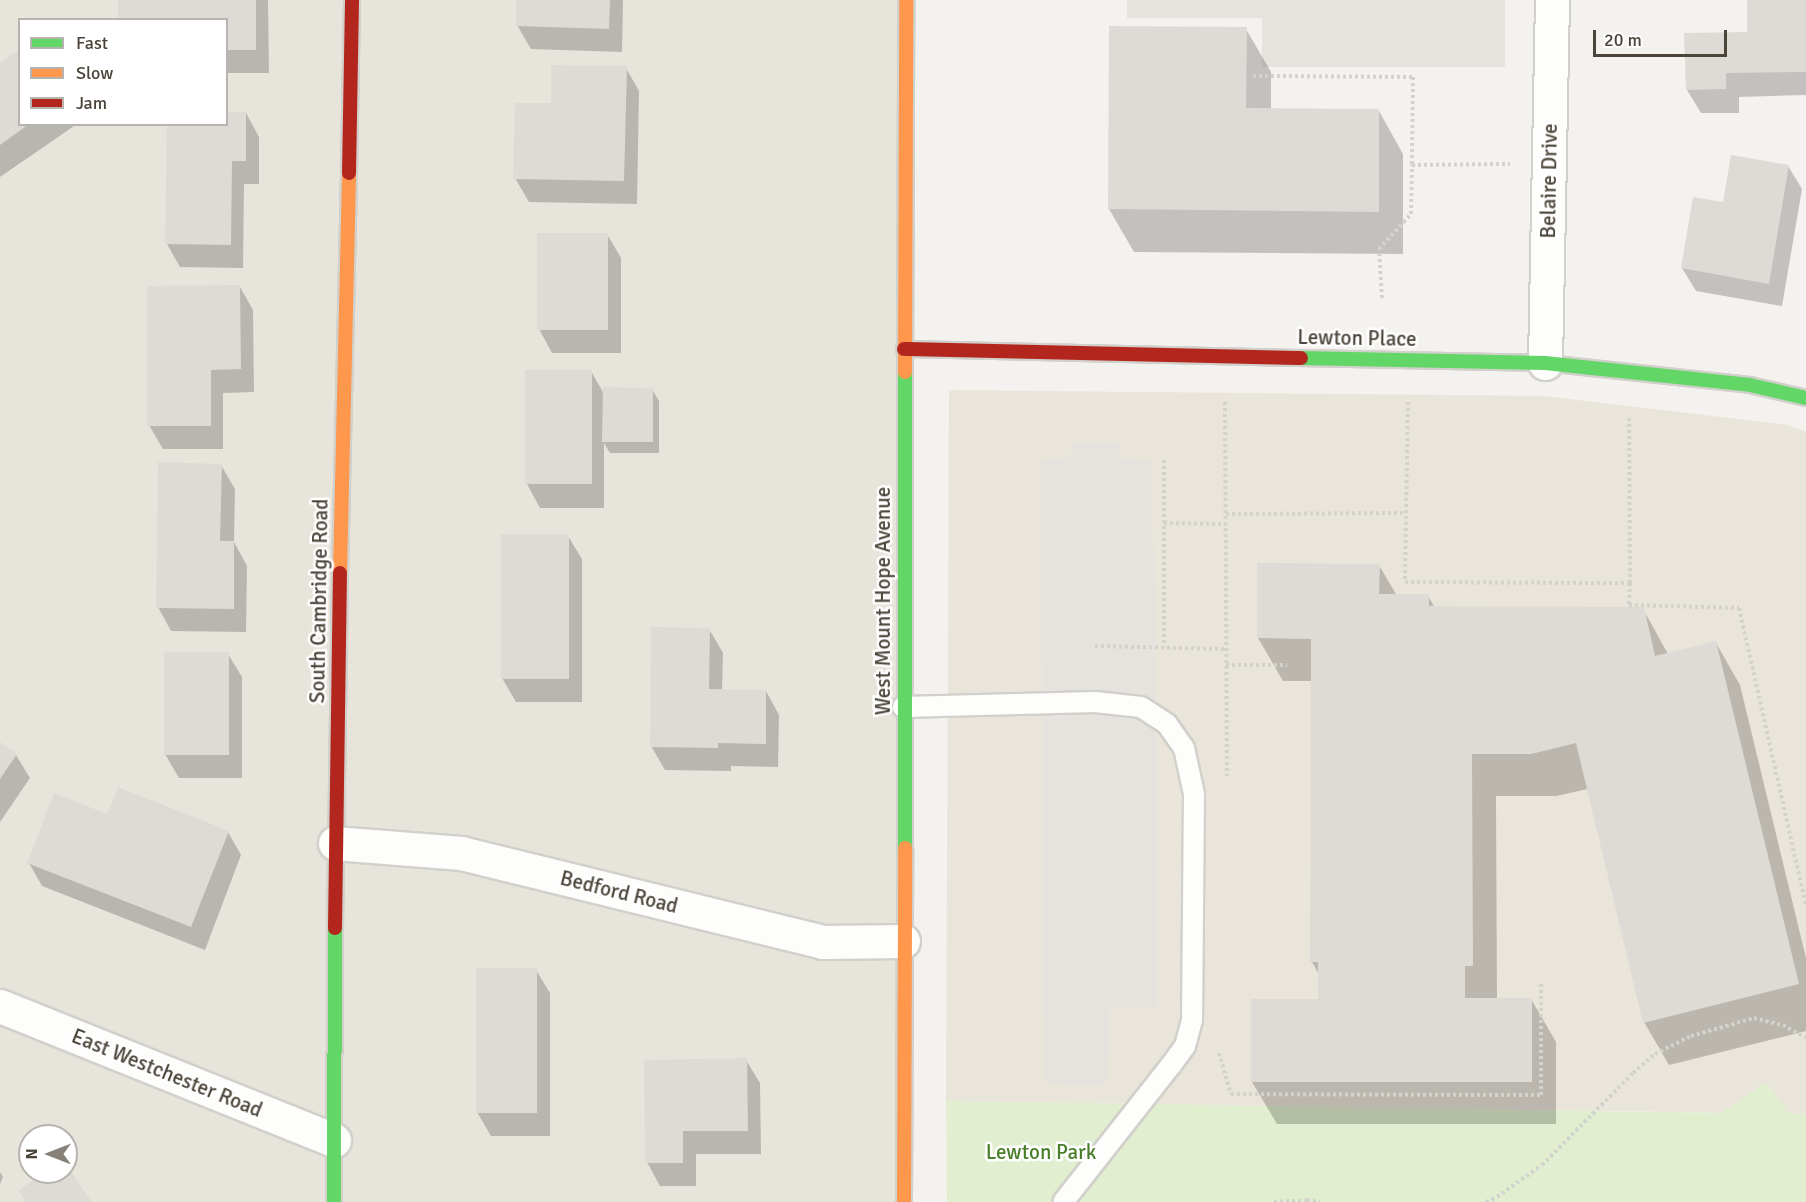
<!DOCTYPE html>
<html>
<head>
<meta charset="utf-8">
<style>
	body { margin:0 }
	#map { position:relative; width:1806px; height:1202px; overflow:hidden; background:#f4f2ee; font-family:Signika,sans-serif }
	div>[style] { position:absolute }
	.residential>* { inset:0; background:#e7e4dc }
	.education>* { inset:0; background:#eae5da }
	.green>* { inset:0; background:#e1eecf }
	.parking>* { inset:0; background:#e6e3df }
	.shadow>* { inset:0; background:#0003 }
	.building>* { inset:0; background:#dedbd6 }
	.path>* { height:4px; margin-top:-2px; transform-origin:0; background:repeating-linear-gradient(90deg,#d3d2cc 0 3px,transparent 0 6px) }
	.roads { filter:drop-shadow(2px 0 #d2d0cb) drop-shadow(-2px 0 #d2d0cb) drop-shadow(0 2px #d2d0cb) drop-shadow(0 -2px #d2d0cb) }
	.lane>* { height:20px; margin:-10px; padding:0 10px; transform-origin:10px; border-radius:10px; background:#fdfdfc }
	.street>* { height:33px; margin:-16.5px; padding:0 16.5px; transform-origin:16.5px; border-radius:16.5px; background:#fdfdfc }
	.fast>* { height:14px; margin:-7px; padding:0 7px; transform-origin:7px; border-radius:7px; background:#63d668 }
	.slow>* { height:14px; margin:-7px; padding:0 7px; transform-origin:7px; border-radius:7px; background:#ff974d }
	.jam>* { height:14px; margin:-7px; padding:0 7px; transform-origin:7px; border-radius:7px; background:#b3261e }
	span { translate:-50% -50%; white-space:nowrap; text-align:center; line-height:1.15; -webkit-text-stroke:5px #fff; paint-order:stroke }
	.street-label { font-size:21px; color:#4b4439 }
	.park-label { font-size:21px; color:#4a7f2a }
	.legend { position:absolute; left:18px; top:18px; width:210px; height:108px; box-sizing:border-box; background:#fff; border:2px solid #b7b4b0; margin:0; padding:8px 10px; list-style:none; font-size:18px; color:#4b4439 }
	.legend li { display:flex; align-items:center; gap:12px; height:30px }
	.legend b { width:30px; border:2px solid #b7b4b0 }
	.north { position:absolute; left:18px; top:1124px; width:60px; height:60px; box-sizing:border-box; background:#fff; border:2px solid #b7b4b0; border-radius:50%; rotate:270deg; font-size:16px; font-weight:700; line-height:24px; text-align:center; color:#4b4439 }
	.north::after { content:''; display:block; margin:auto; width:21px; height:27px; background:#868178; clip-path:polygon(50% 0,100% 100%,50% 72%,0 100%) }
	.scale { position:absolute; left:1593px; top:30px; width:134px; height:27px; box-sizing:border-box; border:3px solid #4b4439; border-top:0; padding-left:8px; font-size:18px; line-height:21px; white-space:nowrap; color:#4b4439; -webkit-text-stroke:4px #fff; paint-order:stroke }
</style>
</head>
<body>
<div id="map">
	<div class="residential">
		<div style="clip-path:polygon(evenodd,0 0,906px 0,904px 1202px,0 1202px,0 0,20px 20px,226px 20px,226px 124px,20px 124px,20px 20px,0 0,30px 1136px,66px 1136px,66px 1172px,30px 1172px,30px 1136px)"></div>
	</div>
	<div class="education">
		<div style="clip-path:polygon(949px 390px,1544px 396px,1788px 425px,1806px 432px,1806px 1114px,946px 1101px)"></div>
	</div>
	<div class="green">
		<div style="clip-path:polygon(1766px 1082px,1788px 1113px,1806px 1114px,1806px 1202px,947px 1202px,946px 1101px,1721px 1113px)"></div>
	</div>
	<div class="parking">
		<div style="clip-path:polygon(1127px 0,1505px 0,1505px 67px,1262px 67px,1262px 18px,1127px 18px)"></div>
		<div style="clip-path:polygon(1071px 442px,1120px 442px,1122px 460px,1153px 461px,1158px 1007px,1110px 1009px,1106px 1085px,1045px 1083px,1040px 461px,1070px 458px)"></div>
	</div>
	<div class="shadow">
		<div style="clip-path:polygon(120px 0,268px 0,269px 73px,226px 73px,226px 20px)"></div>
		<div style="clip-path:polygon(518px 0,623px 0,622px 52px,531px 49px,517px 25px)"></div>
		<div style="clip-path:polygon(1748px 0,1806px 0,1806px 95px,1739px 97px,1739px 113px,1701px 113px,1687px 90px,1749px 33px)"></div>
		<div style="clip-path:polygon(1246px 29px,1271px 72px,1271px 110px,1379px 111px,1403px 154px,1403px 254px,1134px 252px,1109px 209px)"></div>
		<div style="clip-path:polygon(0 65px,20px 124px,77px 124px,0 177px)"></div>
		<div style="clip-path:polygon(626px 68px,639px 91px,637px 204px,529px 202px,515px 178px,552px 105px)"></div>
		<div style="clip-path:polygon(246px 113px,259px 137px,259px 184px,244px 184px,243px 268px,180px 267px,167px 244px,226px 124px)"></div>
		<div style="clip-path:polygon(1788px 166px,1802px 189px,1782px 306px,1696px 291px,1682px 268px,1724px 204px)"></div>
		<div style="clip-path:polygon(607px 234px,621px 258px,621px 353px,552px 353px,539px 329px)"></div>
		<div style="clip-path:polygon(240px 287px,253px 310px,254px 392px,223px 393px,223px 449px,163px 449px,149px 425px)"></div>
		<div style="clip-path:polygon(527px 371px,591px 371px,604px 394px,652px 389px,659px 401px,659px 453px,610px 453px,604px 443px,604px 508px,540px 508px,527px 484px)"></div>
		<div style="clip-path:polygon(221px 465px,235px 489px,234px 542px,247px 566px,246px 632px,171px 631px,158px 607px)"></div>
		<div style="clip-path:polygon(568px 536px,582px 559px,582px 702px,516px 702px,502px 678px)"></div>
		<div style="clip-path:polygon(1379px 565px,1397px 596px,1428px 596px,1435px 608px,1643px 609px,1668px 654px,1716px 643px,1740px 685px,1806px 958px,1806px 1031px,1669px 1065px,1644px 1022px,1588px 789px,1556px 796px,1496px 796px,1497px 999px,1531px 999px,1556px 1042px,1556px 1124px,1277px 1124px,1252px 1082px,1320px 1001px,1320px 976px,1312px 962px,1312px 681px,1283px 681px,1258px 638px)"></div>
		<div style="clip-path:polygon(709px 629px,723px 653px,722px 690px,766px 691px,779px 715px,778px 767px,731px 766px,731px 771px,665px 770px,651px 746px)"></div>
		<div style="clip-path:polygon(228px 654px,242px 677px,242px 778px,179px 778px,165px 754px)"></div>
		<div style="clip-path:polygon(0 744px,16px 755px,30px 778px,0 822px)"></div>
		<div style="clip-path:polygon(108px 816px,228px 832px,241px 855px,205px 950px,42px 886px,29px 863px)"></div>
		<div style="clip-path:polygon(536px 970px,550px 993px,550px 1136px,491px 1136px,477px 1112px)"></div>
		<div style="clip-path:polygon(746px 1060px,760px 1083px,761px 1154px,696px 1154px,696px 1186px,660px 1186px,647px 1162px)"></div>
		<div style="clip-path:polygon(0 1172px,3px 1177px,0 1184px)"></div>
	</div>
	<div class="building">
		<div style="clip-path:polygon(118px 0,256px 0,256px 50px,226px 50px,226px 20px,118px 20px)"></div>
		<div style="clip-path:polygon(516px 0,610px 0,609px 29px,516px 26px)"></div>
		<div style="clip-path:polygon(1747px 0,1806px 0,1806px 72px,1726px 73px,1726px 89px,1686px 90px,1684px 33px,1747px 32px)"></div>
		<div style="clip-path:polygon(1109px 26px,1247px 27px,1246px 108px,1379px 109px,1379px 212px,1108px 209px)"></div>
		<div style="clip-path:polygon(20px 49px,20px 124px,29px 124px,0 145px,0 63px)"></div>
		<div style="clip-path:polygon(551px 65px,627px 66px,624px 181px,513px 179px,515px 103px,551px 103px)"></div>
		<div style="clip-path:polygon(226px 112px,246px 112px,246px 161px,232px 161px,231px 245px,165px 244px,167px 124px,226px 124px)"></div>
		<div style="clip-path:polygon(1731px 155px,1789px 165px,1769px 284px,1681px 268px,1693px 197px,1723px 202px)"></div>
		<div style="clip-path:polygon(537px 233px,608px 233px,608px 330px,537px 330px)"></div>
		<div style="clip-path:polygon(240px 285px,241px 369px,211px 370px,211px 426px,147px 426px,147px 286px)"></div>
		<div style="clip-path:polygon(525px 370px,592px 370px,592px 484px,525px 484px)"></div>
		<div style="clip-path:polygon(603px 387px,653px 388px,653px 442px,602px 442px)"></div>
		<div style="clip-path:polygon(158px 462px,222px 464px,220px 541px,234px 541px,234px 609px,156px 608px)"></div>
		<div style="clip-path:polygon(501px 534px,569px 534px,569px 679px,501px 679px)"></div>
		<div style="clip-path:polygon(1257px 563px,1380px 564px,1379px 594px,1429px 594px,1429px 606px,1644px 607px,1655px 656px,1716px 641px,1799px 984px,1643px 1023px,1576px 743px,1531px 754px,1472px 754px,1473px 966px,1465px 966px,1465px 998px,1532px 998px,1532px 1082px,1251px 1082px,1251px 999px,1318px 999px,1318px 962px,1310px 962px,1311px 639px,1257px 638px)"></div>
		<div style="clip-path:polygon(651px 627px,710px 628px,709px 689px,766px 690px,766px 744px,718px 743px,718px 748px,650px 747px)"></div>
		<div style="clip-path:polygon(164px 652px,229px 652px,229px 755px,164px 755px)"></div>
		<div style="clip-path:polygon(0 742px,17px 754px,0 779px)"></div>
		<div style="clip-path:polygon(118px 787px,229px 831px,191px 927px,27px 863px,54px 793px,107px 814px)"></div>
		<div style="clip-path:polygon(476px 968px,537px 968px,537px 1113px,476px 1113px)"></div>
		<div style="clip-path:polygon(747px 1058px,748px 1131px,683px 1131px,683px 1163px,645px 1163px,644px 1060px)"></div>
		<div style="clip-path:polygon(66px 1164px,92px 1202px,26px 1202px,18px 1191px,44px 1172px,66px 1172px)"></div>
	</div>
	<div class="path">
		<div style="left:1253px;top:76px;width:160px;rotate:0.4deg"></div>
		<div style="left:1413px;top:77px;width:88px;rotate:90.7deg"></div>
		<div style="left:1382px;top:298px;width:49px;rotate:-93.5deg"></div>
		<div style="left:1379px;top:249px;width:47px;rotate:-47.6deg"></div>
		<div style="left:1411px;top:214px;width:49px;rotate:-88.8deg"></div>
		<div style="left:1412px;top:165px;width:98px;rotate:-0.6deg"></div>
		<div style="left:1225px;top:402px;width:374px;rotate:89.7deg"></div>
		<div style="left:1408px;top:402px;width:180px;rotate:91deg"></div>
		<div style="left:1405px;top:582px;width:225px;rotate:0.3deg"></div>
		<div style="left:1630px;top:583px;width:165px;rotate:-90.3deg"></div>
		<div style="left:1164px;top:460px;width:187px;rotate:90deg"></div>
		<div style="left:1226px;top:514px;width:180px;rotate:-0.3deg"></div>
		<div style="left:1164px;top:523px;width:62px;rotate:0.9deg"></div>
		<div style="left:1630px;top:583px;width:22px;rotate:93deg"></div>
		<div style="left:1629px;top:605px;width:110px;rotate:1.6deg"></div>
		<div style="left:1739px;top:608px;width:305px;rotate:77.3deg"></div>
		<div style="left:1095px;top:646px;width:131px;rotate:1.3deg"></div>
		<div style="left:1226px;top:665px;width:61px"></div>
		<div style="left:1219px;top:1053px;width:43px;rotate:73.7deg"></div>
		<div style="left:1231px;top:1094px;width:310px;rotate:0.2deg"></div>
		<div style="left:1541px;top:1095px;width:114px;rotate:-90deg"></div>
		<div style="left:1274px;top:1202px;width:33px;rotate:-3deg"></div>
		<div style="left:1307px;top:1200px;width:13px;rotate:9deg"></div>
		<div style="left:1486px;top:1202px;width:12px;rotate:-24deg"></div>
		<div style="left:1497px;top:1197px;width:55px;rotate:-35.4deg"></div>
		<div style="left:1542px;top:1165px;width:129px;rotate:-45.3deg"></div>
		<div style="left:1633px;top:1073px;width:29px;rotate:-41deg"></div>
		<div style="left:1655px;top:1054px;width:40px;rotate:-26.6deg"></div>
		<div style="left:1691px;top:1036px;width:66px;rotate:-15.9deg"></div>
		<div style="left:1754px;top:1018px;width:30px;rotate:14deg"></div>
		<div style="left:1783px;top:1025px;width:26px;rotate:29deg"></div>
	</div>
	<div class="roads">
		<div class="lane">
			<div style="left:903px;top:707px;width:192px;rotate:-1.5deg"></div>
			<div style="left:1095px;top:702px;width:46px;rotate:6.2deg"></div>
			<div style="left:1141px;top:707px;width:31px;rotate:33deg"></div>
			<div style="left:1167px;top:724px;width:29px;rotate:55deg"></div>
			<div style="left:1184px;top:748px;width:47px;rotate:77.7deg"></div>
			<div style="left:1194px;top:794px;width:226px;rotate:90.5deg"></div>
			<div style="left:1192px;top:1020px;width:27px;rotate:105deg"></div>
			<div style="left:1185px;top:1046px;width:24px;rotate:126deg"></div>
			<div style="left:1171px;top:1065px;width:174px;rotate:128.2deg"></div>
		</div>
		<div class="street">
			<div style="left:1545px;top:363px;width:363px;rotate:-88.9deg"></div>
			<div style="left:335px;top:843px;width:126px;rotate:4.5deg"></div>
			<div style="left:461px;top:853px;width:372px;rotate:13.8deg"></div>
			<div style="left:822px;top:942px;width:81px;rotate:-0.7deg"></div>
			<div style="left:0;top:1006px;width:360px;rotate:21.9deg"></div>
		</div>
		<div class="fast">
			<div style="left:1301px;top:358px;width:244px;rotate:1.2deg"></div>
			<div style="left:1545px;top:363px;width:206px;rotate:6.1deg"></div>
			<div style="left:1750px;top:385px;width:57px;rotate:13.1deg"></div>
			<div style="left:905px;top:848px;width:476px;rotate:-90deg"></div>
			<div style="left:334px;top:1202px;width:274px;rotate:-89.8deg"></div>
		</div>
		<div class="slow">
			<div style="left:905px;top:372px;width:372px;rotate:-89.8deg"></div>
			<div style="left:340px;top:573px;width:400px;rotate:-88.7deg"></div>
			<div style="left:904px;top:1202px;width:354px;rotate:-89.8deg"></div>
		</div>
		<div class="jam">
			<div style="left:349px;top:173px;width:173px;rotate:-89deg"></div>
			<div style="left:904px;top:349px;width:397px;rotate:1.3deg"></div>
			<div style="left:335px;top:928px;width:355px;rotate:-89.2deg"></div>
		</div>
	</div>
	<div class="street-label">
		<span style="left:1549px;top:181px;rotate:-89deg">Belaire Drive</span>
		<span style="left:1357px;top:338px;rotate:1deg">Lewton Place</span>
		<span style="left:319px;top:601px;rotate:-89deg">South Cambridge Road</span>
		<span style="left:883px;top:601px;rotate:-90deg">West Mount Hope Avenue</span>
		<span style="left:619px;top:892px;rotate:14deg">Bedford Road</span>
		<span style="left:167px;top:1073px;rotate:22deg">East Westchester Road</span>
	</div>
	<div class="park-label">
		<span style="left:1041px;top:1152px">Lewton Park</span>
	</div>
	<ul class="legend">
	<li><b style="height:8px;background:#63d668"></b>Fast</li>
	<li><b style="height:8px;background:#ff974d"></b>Slow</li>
	<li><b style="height:8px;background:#b3261e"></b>Jam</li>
	</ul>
	<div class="north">N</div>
	<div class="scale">20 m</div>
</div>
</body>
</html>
